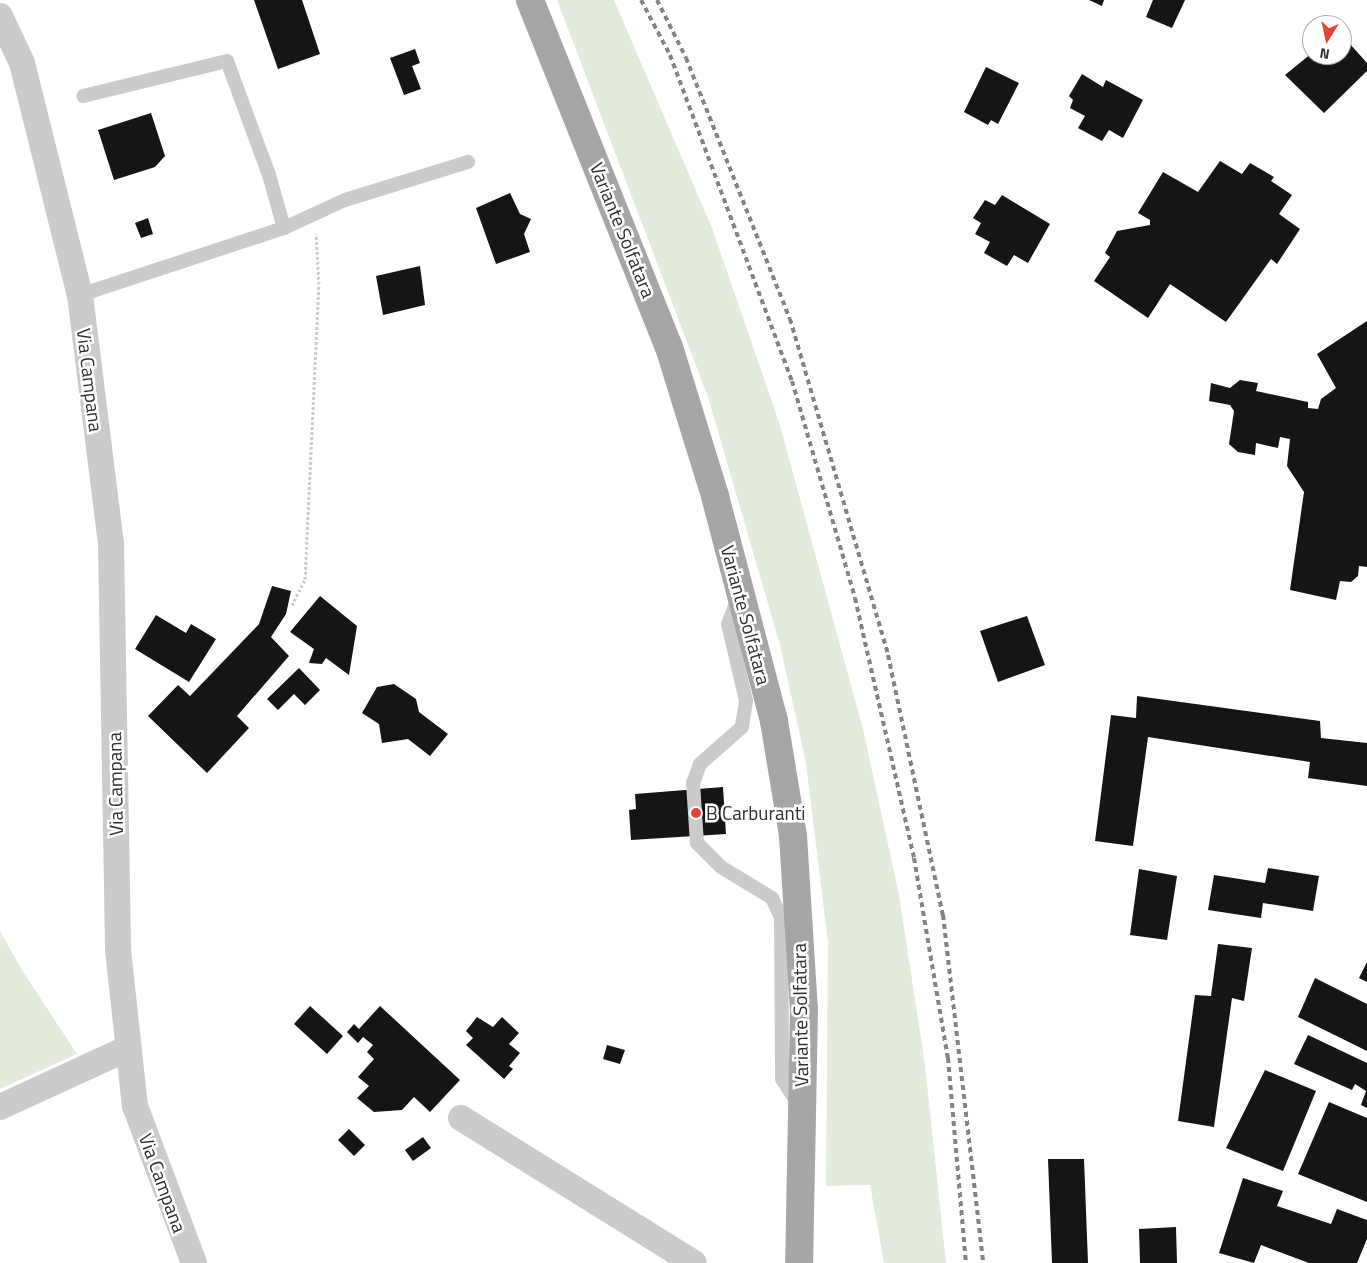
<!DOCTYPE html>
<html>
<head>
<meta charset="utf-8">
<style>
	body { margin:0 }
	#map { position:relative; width:1367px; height:1263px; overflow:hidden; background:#fff; font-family:"Titillium Web",sans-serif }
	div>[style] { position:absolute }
	.green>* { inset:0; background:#e2ebdc }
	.building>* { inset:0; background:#151515 }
	.path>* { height:3px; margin-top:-1.5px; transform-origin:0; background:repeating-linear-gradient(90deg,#cbcbcb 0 2.5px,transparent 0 5px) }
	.service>* { height:14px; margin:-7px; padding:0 7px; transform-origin:7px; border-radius:7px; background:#cbcbcb }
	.minor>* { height:26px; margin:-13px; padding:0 13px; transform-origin:13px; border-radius:13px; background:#cbcbcb }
	.primary>* { height:28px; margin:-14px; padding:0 14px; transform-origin:14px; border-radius:14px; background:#a6a6a6 }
	.rail>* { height:4px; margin-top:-2px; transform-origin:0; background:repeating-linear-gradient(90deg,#838383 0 5px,transparent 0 9px) }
	.dots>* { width:14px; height:14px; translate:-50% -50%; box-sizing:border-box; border:2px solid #fff; border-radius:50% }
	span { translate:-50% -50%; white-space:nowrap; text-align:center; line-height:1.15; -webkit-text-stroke:5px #fff; paint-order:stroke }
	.street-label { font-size:19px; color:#2e2e2e }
	.poi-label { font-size:19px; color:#2e2e2e }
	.left { translate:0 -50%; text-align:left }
	.north { position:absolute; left:1302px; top:15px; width:50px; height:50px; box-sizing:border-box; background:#fff; border:1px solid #ababab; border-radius:50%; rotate:190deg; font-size:14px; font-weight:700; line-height:20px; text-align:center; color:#2e2e2e }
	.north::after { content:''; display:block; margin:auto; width:18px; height:22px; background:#dd4638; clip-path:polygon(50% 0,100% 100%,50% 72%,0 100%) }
</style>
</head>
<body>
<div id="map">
	<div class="green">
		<div style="clip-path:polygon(557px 0,614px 0,712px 228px,779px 422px,863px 729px,899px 895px,925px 1065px,946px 1263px,884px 1263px,870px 1185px,826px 1186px,828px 943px,806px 763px,780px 645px,708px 397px)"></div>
		<div style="clip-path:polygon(0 931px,22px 970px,77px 1054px,0 1089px)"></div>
	</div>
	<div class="building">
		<div style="clip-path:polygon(254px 0,302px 0,320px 54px,278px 69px)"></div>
		<div style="clip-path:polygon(1089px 0,1104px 0,1102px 6px)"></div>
		<div style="clip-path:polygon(1153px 0,1185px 0,1172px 28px,1146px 17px)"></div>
		<div style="clip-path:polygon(1342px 35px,1367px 63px,1367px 71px,1324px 113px,1285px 75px,1312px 53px,1342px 55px)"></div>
		<div style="clip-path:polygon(415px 49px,420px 63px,412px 66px,421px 89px,404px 95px,390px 58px)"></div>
		<div style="clip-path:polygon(986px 67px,1019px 83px,998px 124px,991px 120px,988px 125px,964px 112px)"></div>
		<div style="clip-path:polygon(1082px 74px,1103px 87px,1106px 80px,1143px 100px,1123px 138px,1109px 130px,1102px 141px,1078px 128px,1085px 116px,1070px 108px,1073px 100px,1069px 96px)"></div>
		<div style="clip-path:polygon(151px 113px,165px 156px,155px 167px,114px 180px,98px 130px)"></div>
		<div style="clip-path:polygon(1220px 161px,1242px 174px,1250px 163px,1274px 177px,1271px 181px,1292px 195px,1279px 214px,1300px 229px,1277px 264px,1271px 259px,1226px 322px,1170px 284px,1148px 318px,1094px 281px,1110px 257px,1105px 253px,1117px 231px,1150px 225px,1150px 220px,1138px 213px,1163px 172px,1198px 192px)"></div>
		<div style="clip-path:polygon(510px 193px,520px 214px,531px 219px,524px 234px,530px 252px,496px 264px,476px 208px)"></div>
		<div style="clip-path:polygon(1002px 195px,1050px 224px,1028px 263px,1014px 255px,1007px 266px,984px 253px,990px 242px,975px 234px,981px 223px,973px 218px,985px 200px,995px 205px)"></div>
		<div style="clip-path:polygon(148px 218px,153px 234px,141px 238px,135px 223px)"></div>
		<div style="clip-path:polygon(420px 266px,425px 305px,383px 315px,376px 276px)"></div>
		<div style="clip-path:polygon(1367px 321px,1367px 567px,1359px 566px,1358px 576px,1351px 582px,1340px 581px,1336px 600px,1290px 590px,1304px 492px,1287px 466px,1290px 439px,1280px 437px,1278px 448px,1256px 443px,1255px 455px,1238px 452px,1229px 444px,1234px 411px,1230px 405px,1209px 401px,1211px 383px,1230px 388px,1240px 380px,1258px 383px,1256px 391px,1308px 402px,1308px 408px,1318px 409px,1321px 399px,1336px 388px,1317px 354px)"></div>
		<div style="clip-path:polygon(272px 586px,291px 591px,286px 614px,271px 637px,289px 656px,237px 716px,249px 728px,207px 773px,148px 716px,178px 685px,190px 696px,259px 624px)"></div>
		<div style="clip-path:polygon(320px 596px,357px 626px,349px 675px,326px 658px,322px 664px,309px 663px,314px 649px,290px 632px)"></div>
		<div style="clip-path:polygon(156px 615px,186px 633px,191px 624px,216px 639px,189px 682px,135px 649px)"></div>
		<div style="clip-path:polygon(1027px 616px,1045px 665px,998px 682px,980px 631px)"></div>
		<div style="clip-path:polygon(299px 668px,320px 690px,305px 705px,294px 694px,278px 710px,267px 699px)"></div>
		<div style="clip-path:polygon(394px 684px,416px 699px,419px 712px,448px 734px,430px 756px,408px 739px,382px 743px,379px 724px,362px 713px,377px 687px)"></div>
		<div style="clip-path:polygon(1137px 696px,1320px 721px,1321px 738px,1367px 743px,1367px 786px,1308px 778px,1310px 762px,1148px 737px,1133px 846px,1095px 841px,1111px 715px,1136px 718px)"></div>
		<div style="clip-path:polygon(723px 787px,726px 834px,631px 840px,629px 810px,636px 809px,635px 794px)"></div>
		<div style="clip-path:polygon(1268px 868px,1319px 876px,1313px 911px,1263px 903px,1261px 918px,1208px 910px,1214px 875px,1265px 883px)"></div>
		<div style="clip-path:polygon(1139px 869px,1177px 876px,1167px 940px,1130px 935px)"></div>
		<div style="clip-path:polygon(1218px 944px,1252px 948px,1244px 1001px,1232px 998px,1214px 1127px,1178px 1121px,1195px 995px,1211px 996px)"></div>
		<div style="clip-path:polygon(1367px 962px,1367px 982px,1359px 978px)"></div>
		<div style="clip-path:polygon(1315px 978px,1367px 1004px,1367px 1051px,1298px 1017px)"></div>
		<div style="clip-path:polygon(310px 1006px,343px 1036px,327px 1054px,294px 1024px)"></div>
		<div style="clip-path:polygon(380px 1006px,460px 1080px,430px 1112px,414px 1097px,402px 1110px,374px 1112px,357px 1098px,369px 1086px,358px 1077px,374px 1059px,367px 1052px,373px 1045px,363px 1037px,358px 1043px,347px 1032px,354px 1024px,359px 1029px)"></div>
		<div style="clip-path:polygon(477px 1017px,493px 1027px,502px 1017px,519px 1033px,509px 1044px,520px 1053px,509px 1066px,513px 1069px,504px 1079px,466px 1045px,473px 1038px,466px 1031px)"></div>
		<div style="clip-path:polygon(1308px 1035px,1367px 1063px,1367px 1108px,1361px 1105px,1366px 1091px,1355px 1084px,1352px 1090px,1294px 1064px)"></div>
		<div style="clip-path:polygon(607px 1045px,625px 1050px,620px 1064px,603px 1059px)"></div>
		<div style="clip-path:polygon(1265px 1070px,1316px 1091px,1283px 1171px,1226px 1148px)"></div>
		<div style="clip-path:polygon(1329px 1102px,1367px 1118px,1367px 1202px,1298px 1174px)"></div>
		<div style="clip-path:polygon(349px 1129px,365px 1145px,354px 1156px,338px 1140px)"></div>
		<div style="clip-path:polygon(423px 1137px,431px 1148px,413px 1161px,405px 1150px)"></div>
		<div style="clip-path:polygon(1048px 1159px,1084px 1159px,1088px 1263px,1052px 1263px)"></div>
		<div style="clip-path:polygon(1243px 1178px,1283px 1191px,1277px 1206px,1331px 1224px,1337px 1209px,1367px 1220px,1367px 1239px,1357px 1263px,1309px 1263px,1261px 1245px,1254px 1263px,1219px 1253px)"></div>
		<div style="clip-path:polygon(1176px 1227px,1177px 1263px,1140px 1263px,1139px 1229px)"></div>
	</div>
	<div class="path">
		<div style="left:292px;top:605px;width:29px;rotate:-63deg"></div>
		<div style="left:305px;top:579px;width:295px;rotate:-87.3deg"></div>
		<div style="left:319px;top:284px;width:50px;rotate:-93.4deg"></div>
	</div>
	<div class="service">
		<div style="left:284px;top:228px;width:67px;rotate:-24.7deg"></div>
		<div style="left:345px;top:200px;width:129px;rotate:-17.2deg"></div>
		<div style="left:80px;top:295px;width:215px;rotate:-18.2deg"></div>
		<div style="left:284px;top:228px;width:55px;rotate:-105.8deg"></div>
		<div style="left:269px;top:175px;width:121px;rotate:-110.2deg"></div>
		<div style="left:227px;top:61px;width:148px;rotate:166.3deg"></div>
		<div style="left:738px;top:598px;width:28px;rotate:111deg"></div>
		<div style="left:728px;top:624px;width:79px;rotate:76.8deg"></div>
		<div style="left:746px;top:701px;width:26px;rotate:99deg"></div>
		<div style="left:742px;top:727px;width:56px;rotate:138.6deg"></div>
		<div style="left:700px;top:764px;width:20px;rotate:110deg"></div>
		<div style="left:693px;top:783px;width:60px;rotate:86.2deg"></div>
		<div style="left:697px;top:843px;width:34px;rotate:45deg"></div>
		<div style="left:721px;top:867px;width:60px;rotate:31.3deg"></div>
		<div style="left:772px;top:898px;width:21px;rotate:65deg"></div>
		<div style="left:781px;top:917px;width:162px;rotate:89.6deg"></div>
		<div style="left:782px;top:1079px;width:31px;rotate:57deg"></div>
	</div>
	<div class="minor">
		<div style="left:0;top:16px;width:52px;rotate:64.9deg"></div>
		<div style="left:22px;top:63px;width:239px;rotate:76deg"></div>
		<div style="left:80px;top:295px;width:250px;rotate:82.9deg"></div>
		<div style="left:111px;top:543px;width:407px;rotate:89deg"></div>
		<div style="left:118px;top:950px;width:157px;rotate:83.8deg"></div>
		<div style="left:135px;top:1106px;width:168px;rotate:69.4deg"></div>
		<div style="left:0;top:1107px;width:141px;rotate:-24.7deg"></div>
		<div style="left:461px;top:1118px;width:274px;rotate:31.9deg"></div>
	</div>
	<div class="primary">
		<div style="left:530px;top:0;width:374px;rotate:68.2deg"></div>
		<div style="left:669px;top:347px;width:156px;rotate:72.8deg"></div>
		<div style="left:715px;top:496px;width:233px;rotate:75.3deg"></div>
		<div style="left:774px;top:721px;width:117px;rotate:80.6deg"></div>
		<div style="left:793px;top:836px;width:173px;rotate:86.4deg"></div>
		<div style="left:804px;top:1009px;width:254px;rotate:91.1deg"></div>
	</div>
	<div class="rail">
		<div style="left:641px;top:0;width:62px;rotate:62.2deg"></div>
		<div style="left:670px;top:55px;width:348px;rotate:69.5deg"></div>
		<div style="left:792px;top:381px;width:226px;rotate:73.8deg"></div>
		<div style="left:855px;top:598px;width:267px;rotate:77.2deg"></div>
		<div style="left:914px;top:858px;width:203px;rotate:80.4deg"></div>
		<div style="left:948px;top:1058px;width:206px;rotate:85deg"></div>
		<div style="left:657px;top:0;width:65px;rotate:63.4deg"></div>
		<div style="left:686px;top:58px;width:281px;rotate:68.3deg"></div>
		<div style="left:790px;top:319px;width:350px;rotate:73.7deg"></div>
		<div style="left:888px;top:655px;width:266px;rotate:78.1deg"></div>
		<div style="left:943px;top:915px;width:350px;rotate:83.4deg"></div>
	</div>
	<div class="dots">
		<div style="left:696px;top:813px;background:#dd4638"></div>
	</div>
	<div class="street-label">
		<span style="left:623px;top:230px;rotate:68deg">Variante Solfatara</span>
		<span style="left:90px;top:380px;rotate:83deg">Via Campana</span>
		<span style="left:746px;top:615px;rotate:75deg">Variante Solfatara</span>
		<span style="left:115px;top:784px;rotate:-91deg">Via Campana</span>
		<span style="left:800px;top:1015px;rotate:-91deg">Variante Solfatara</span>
		<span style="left:163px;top:1183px;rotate:70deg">Via Campana</span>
	</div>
	<div class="poi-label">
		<span class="left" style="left:706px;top:813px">B Carburanti</span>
	</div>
	<div class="north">N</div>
</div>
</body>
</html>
